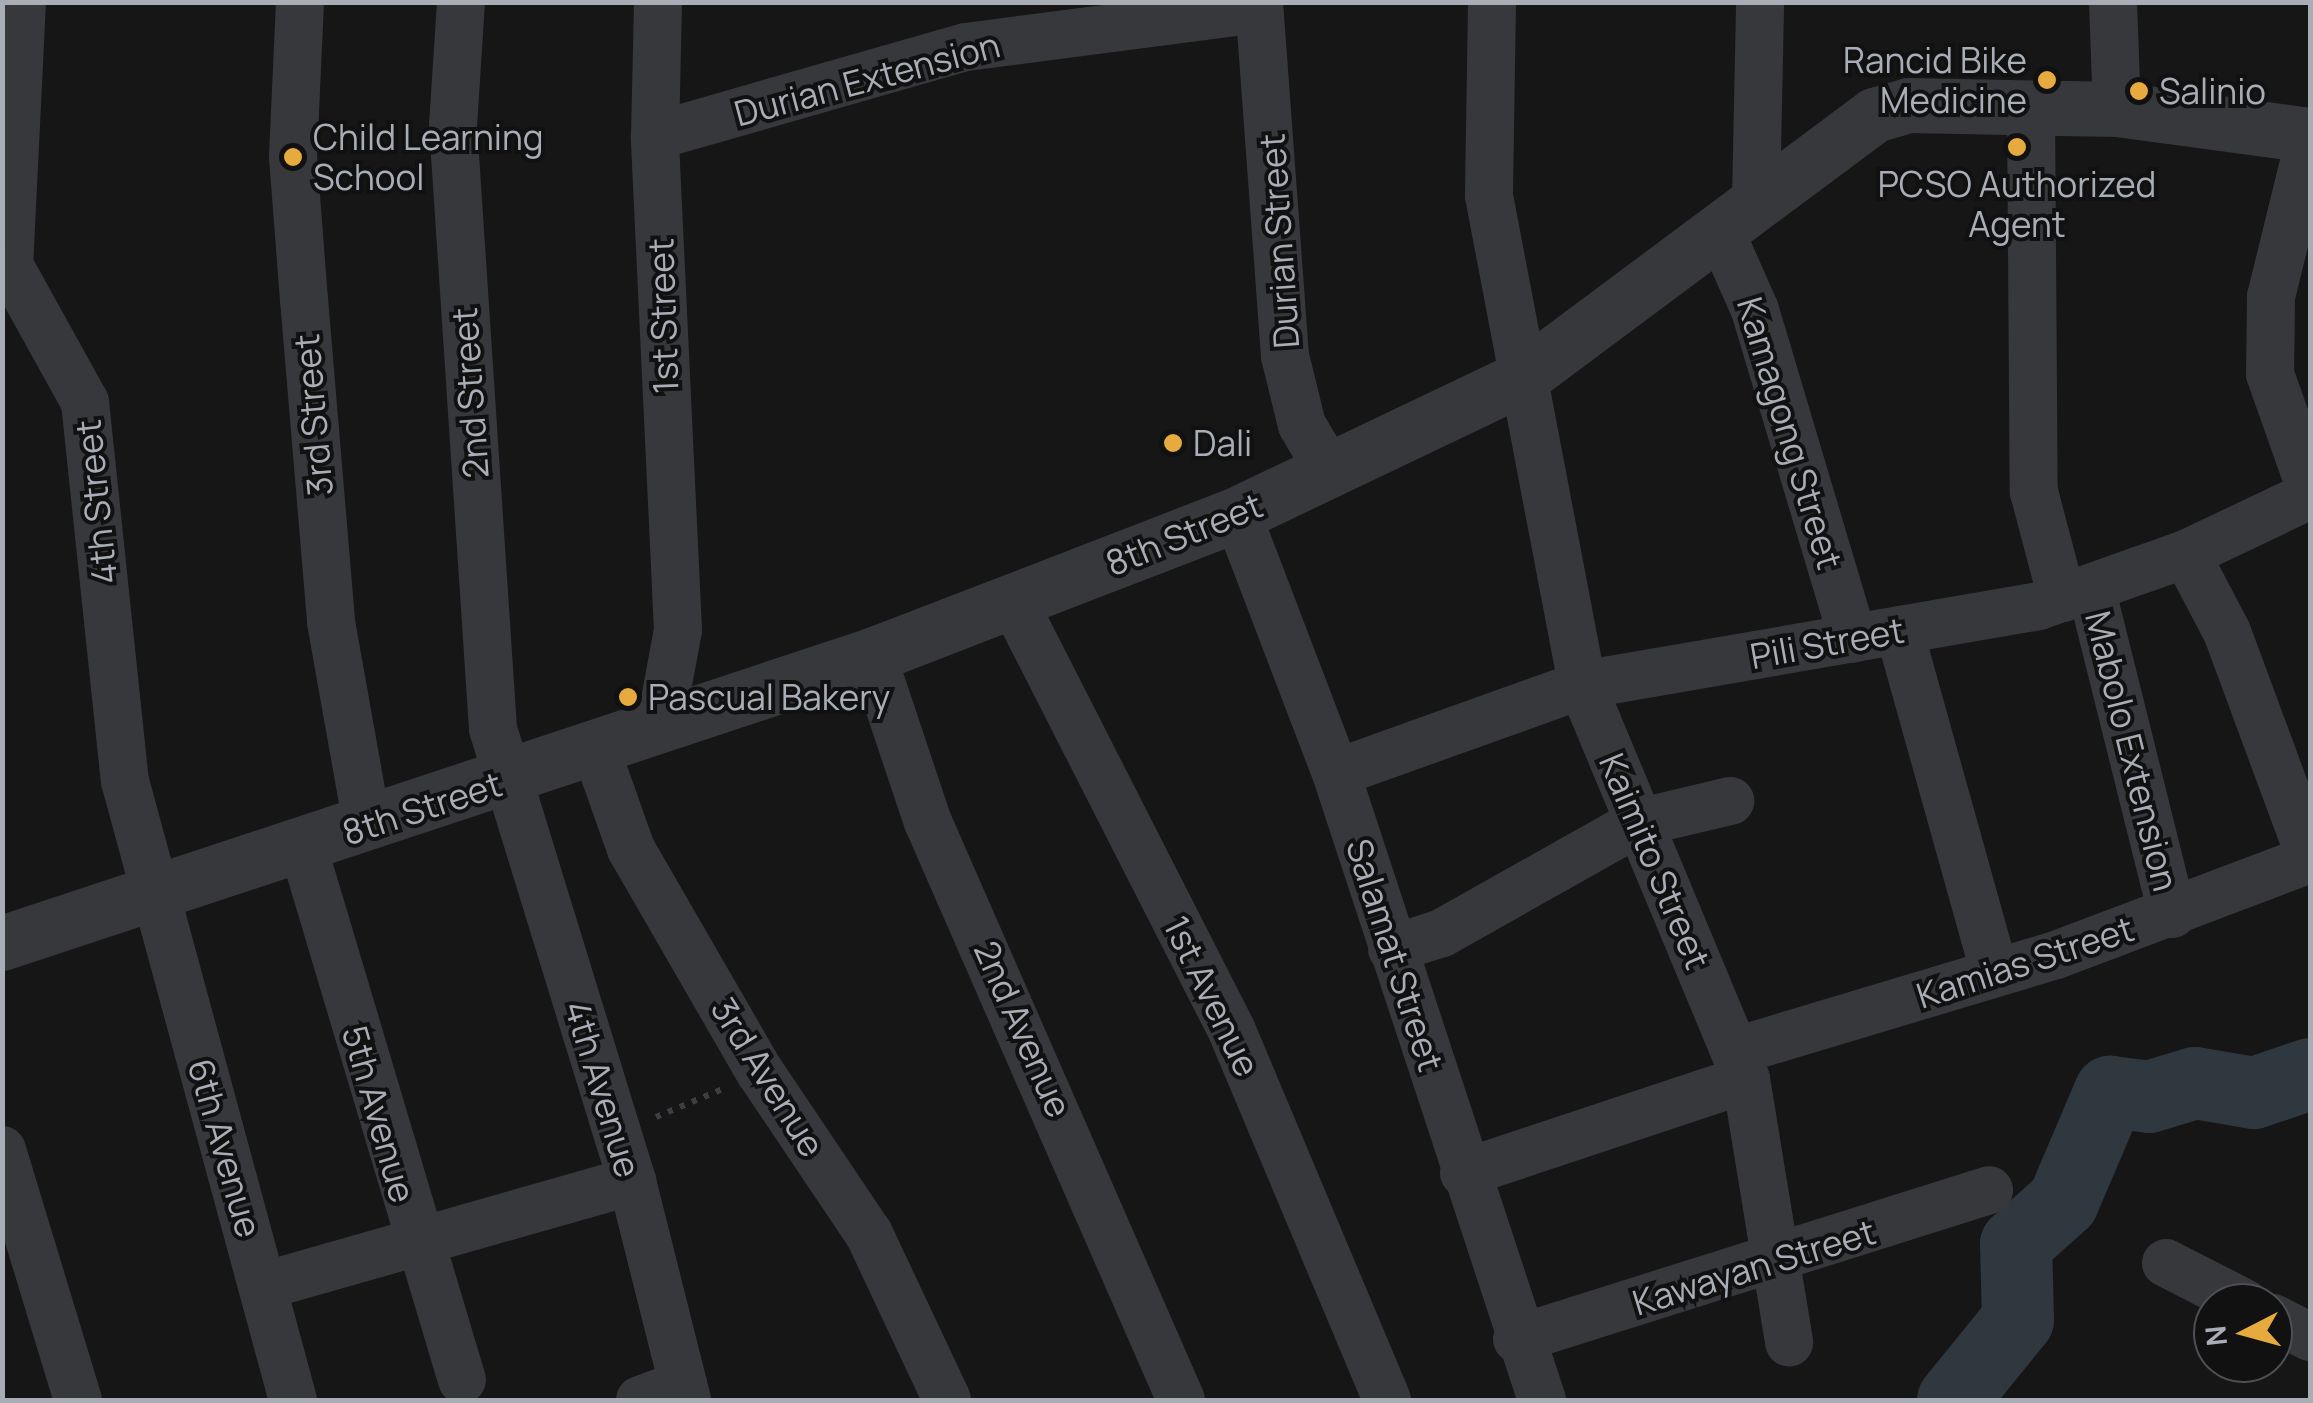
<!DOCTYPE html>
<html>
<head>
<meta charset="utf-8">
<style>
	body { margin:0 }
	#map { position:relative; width:2313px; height:1403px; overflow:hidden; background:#161617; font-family:Manrope,sans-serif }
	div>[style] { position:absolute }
	.river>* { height:72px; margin:-36px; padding:0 36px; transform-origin:36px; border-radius:36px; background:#2f383f }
	.path>* { height:6px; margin-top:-3px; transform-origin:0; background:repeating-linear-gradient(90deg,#3d3f43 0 5px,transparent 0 13px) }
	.minor>* { height:48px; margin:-24px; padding:0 24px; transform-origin:24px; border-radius:24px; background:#37383c }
	.tertiary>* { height:55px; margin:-27.5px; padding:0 27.5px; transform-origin:27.5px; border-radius:27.5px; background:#37383c }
	.dots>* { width:28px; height:28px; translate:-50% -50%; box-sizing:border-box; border:5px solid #111112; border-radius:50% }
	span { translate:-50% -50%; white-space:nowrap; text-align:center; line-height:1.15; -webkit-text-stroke:8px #111112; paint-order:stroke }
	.poi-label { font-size:35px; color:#a8adb6 }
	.right { translate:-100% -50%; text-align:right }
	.left { translate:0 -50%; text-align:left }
	.street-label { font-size:35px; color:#a8adb6 }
	.frame { position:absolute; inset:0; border:5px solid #a8adb6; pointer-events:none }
	.north { position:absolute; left:2193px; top:1283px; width:100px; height:100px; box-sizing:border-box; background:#111112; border:2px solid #4d4f54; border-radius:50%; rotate:264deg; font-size:28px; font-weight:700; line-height:40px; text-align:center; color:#a8adb6 }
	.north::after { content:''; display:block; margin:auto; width:35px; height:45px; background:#e6aa3e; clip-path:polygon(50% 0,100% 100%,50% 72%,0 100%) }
</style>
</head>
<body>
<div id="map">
	<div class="river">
		<div style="left:1953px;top:1400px;width:103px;rotate:-50.9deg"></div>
		<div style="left:2018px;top:1320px;width:76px;rotate:-91.5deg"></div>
		<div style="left:2016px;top:1244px;width:63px;rotate:-41.8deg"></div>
		<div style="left:2063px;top:1202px;width:120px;rotate:-66.9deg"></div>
		<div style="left:2110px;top:1092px;width:39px;rotate:7deg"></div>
		<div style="left:2149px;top:1097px;width:48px;rotate:-16.9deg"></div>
		<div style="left:2195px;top:1083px;width:60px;rotate:9.6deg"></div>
		<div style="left:2254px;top:1093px;width:59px;rotate:-18.7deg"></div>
	</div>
	<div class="path">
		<div style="left:656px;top:1117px;width:73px;rotate:-22.7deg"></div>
	</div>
	<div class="minor">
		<div style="left:22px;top:2px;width:263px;rotate:92.8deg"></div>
		<div style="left:9px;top:265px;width:157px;rotate:61deg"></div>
		<div style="left:85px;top:402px;width:381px;rotate:84deg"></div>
		<div style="left:125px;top:781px;width:641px;rotate:74.82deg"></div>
		<div style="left:300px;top:2px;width:155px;rotate:92.6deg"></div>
		<div style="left:293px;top:157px;width:142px;rotate:85.6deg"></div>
		<div style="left:304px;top:299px;width:324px;rotate:85.2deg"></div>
		<div style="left:331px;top:622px;width:205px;rotate:79.9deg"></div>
		<div style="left:461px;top:2px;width:123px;rotate:93.7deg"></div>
		<div style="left:453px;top:125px;width:605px;rotate:86.21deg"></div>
		<div style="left:493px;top:729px;width:473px;rotate:72.9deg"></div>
		<div style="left:632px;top:1181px;width:226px;rotate:75.9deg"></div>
		<div style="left:1259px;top:2px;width:355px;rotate:85.8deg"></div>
		<div style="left:1285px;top:356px;width:71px;rotate:76.2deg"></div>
		<div style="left:1302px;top:425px;width:53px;rotate:59.6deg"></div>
		<div style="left:1492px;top:2px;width:194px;rotate:90.9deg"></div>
		<div style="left:1489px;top:196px;width:498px;rotate:79.2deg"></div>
		<div style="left:1582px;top:685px;width:427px;rotate:67.4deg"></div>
		<div style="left:1746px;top:1079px;width:267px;rotate:80.7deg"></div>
		<div style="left:2113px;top:2px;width:107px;rotate:87.9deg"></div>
		<div style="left:2031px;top:107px;width:385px;rotate:89.6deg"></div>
		<div style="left:2034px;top:492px;width:110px;rotate:75.2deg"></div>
		<div style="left:655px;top:136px;width:323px;rotate:-16deg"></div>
		<div style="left:966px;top:47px;width:295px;rotate:-7.4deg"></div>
		<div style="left:2310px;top:138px;width:164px;rotate:103.8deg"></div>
		<div style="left:2271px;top:297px;width:77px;rotate:90.7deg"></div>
		<div style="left:2270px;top:374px;width:120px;rotate:70.5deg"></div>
		<div style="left:1756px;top:199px;width:197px;rotate:-88.8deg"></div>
		<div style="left:1720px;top:231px;width:86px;rotate:66.1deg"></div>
		<div style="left:1755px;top:310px;width:343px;rotate:73.4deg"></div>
		<div style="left:1237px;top:514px;width:277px;rotate:69.1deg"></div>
		<div style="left:1336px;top:773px;width:660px;rotate:71.81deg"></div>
		<div style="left:2186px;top:554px;width:88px;rotate:62.3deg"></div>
		<div style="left:2227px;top:632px;width:239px;rotate:69.7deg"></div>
		<div style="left:2091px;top:588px;width:336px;rotate:76deg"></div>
		<div style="left:1014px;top:603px;width:480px;rotate:63deg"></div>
		<div style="left:1232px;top:1031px;width:400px;rotate:67.2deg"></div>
		<div style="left:1899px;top:630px;width:356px;rotate:74.4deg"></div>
		<div style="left:872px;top:655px;width:176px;rotate:71.5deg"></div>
		<div style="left:928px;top:822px;width:631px;rotate:66.36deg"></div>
		<div style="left:643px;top:733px;width:30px;rotate:-48deg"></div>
		<div style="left:663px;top:711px;width:82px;rotate:-79.5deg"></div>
		<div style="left:678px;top:630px;width:495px;rotate:-92.7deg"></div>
		<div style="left:655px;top:136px;width:134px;rotate:-88.7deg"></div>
		<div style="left:596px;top:750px;width:105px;rotate:70.5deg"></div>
		<div style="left:631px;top:849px;width:258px;rotate:60deg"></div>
		<div style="left:760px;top:1072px;width:195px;rotate:56.1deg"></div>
		<div style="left:869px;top:1234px;width:183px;rotate:64.8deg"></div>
		<div style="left:1336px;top:773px;width:261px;rotate:-19.7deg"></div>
		<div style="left:1582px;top:685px;width:464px;rotate:-9.8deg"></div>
		<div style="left:2039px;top:606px;width:156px;rotate:-19.5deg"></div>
		<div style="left:2186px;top:554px;width:137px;rotate:-25.4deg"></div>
		<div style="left:303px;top:847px;width:556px;rotate:73.39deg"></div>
		<div style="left:1392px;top:949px;width:52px;rotate:-17.7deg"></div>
		<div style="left:1442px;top:933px;width:224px;rotate:-29.4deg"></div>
		<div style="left:1637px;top:823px;width:96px;rotate:-13.3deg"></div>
		<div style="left:1736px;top:1051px;width:334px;rotate:-16.7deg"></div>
		<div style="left:2056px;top:955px;width:272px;rotate:-20.7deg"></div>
		<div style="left:2px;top:1150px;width:261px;rotate:73.1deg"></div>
		<div style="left:1464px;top:1173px;width:297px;rotate:-18.4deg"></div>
		<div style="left:2166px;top:1263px;width:88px;rotate:27.1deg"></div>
		<div style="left:263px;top:1286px;width:384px;rotate:-15.9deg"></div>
		<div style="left:2273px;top:1318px;width:42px;rotate:27.2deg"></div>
		<div style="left:1517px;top:1339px;width:495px;rotate:-17.5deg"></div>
		<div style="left:640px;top:1400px;width:46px;rotate:-20.4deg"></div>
	</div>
	<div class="tertiary">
		<div style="left:2px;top:943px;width:916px;rotate:-18.32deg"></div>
		<div style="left:872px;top:655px;width:391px;rotate:-21.1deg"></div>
		<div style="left:1237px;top:514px;width:314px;rotate:-25.5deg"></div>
		<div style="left:1520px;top:379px;width:442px;rotate:-36.7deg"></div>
		<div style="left:1874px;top:115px;width:35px;rotate:-16deg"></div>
		<div style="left:1908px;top:105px;width:209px;rotate:1.1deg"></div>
		<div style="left:2117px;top:109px;width:195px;rotate:7.7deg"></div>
	</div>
	<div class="dots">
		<div style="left:2047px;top:80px;background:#e6aa3e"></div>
		<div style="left:2139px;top:91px;background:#e6aa3e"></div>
		<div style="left:2017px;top:147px;background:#e6aa3e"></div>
		<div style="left:293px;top:157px;background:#e6aa3e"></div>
		<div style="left:1173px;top:443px;background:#e6aa3e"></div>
		<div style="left:628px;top:697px;background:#e6aa3e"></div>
	</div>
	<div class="poi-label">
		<span class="right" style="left:2027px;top:80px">Rancid Bike<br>Medicine</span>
		<span class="left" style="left:2159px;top:91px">Salinio</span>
		<span class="left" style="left:313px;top:157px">Child Learning<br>School</span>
		<span style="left:2017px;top:204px">PCSO Authorized<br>Agent</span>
		<span class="left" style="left:1193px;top:443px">Dali</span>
		<span class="left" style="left:648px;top:697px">Pascual Bakery</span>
	</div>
	<div class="street-label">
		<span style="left:867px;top:79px;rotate:-15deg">Durian Extension</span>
		<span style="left:1279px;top:241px;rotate:-94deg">Durian Street</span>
		<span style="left:663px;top:316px;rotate:-92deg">1st Street</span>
		<span style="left:470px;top:393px;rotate:-94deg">2nd Street</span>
		<span style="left:313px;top:415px;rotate:-95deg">3rd Street</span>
		<span style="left:1790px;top:433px;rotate:73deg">Kamagong Street</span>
		<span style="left:96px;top:502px;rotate:-96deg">4th Street</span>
		<span style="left:1184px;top:534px;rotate:-22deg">8th Street</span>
		<span style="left:1827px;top:643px;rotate:-10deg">Pili Street</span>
		<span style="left:2132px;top:751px;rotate:76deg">Mabolo Extension</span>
		<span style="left:422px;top:808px;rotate:-18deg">8th Street</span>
		<span style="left:1655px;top:861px;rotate:67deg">Kaimito Street</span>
		<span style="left:1395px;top:955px;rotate:72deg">Salamat Street</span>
		<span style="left:2025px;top:962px;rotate:-18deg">Kamias Street</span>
		<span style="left:1212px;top:996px;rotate:64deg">1st Avenue</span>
		<span style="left:1023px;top:1029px;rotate:66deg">2nd Avenue</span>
		<span style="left:768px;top:1077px;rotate:58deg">3rd Avenue</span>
		<span style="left:603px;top:1089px;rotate:73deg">4th Avenue</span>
		<span style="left:379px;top:1114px;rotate:74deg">5th Avenue</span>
		<span style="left:225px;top:1148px;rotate:74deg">6th Avenue</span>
		<span style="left:1754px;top:1267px;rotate:-17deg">Kawayan Street</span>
	</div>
	<div class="frame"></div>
	<div class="north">N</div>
</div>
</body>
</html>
